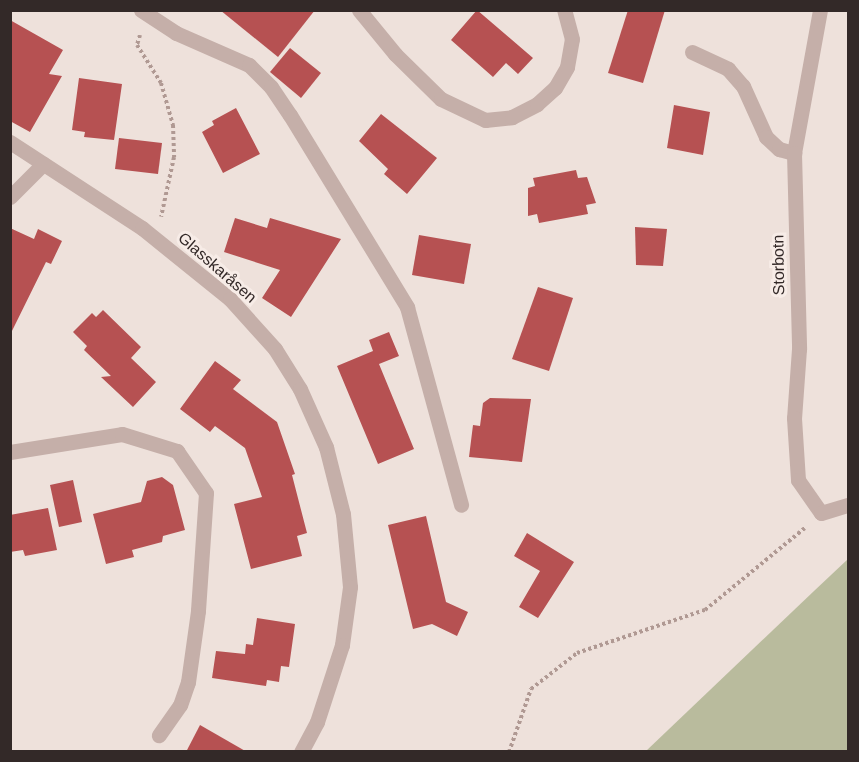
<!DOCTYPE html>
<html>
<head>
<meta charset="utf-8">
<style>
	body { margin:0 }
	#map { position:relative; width:859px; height:762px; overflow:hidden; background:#eee1db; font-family:Arial,sans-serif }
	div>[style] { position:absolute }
	.green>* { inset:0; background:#b9bb9d }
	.building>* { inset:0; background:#b65152 }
	.path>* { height:4px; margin-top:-2px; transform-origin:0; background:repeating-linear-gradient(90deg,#b09993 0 3px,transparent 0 6px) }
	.service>* { height:15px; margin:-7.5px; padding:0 7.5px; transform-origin:7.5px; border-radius:7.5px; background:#c5afa9 }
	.minor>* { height:15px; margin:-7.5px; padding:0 7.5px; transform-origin:7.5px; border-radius:7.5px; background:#c5afa9 }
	span { translate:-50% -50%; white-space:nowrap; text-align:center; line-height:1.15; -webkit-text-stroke:6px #f7ece7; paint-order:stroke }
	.street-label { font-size:16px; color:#332928 }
	.frame { position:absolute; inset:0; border:12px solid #332928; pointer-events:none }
</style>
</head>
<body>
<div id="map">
	<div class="green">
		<div style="clip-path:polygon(848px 559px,848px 751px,646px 751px,814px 591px)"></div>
	</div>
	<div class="building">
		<div style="clip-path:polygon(220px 10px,315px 10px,278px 57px)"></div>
		<div style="clip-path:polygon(477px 10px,533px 58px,518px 74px,506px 63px,493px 77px,451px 40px)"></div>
		<div style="clip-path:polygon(628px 10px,665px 10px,643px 83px,608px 73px)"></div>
		<div style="clip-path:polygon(10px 20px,63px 50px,49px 74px,62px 76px,30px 132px,10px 121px)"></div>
		<div style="clip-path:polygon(290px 48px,321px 73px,301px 98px,270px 72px)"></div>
		<div style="clip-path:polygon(79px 78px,122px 84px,114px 140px,84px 137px,85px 132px,72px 130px)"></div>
		<div style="clip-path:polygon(674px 105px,710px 112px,703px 155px,667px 148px)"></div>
		<div style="clip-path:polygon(236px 108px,260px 154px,223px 173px,202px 132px,214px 125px,212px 121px)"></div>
		<div style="clip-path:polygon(381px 114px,437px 158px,407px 194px,384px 174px,388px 169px,359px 141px)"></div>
		<div style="clip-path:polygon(119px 138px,162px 143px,158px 174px,115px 169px)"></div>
		<div style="clip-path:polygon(576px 170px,578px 178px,587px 177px,596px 203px,586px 205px,588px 214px,539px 223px,537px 214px,528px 216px,528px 188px,535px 186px,533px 178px)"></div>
		<div style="clip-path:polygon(235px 218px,267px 228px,270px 218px,341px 239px,291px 317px,262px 298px,280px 270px,224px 252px)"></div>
		<div style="clip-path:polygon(635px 227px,667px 229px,663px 266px,636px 265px)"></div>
		<div style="clip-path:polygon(10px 228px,34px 239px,38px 229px,62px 241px,51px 264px,46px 262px,10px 335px)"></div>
		<div style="clip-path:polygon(419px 235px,471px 244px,464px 284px,412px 275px)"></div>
		<div style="clip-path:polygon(538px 287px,573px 298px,549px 371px,512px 359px)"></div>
		<div style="clip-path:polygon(103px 310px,141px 347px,131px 358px,156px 382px,133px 407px,101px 377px,111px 376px,84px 350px,87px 346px,73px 332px,92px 313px,96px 317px)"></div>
		<div style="clip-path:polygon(389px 332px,399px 356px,379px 364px,414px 449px,378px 464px,337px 366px,373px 351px,369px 340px)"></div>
		<div style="clip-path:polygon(215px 361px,241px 380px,233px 389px,277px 422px,295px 474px,292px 475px,307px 533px,297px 536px,302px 556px,251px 569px,234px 504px,262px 497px,245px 448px,215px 426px,210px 432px,180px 409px)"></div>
		<div style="clip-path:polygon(490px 398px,531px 399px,522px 462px,469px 457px,473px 425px,480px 426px,483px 403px)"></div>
		<div style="clip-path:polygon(162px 477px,173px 485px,185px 530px,163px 536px,162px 542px,132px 550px,134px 557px,106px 564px,93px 514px,141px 502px,147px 481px)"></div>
		<div style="clip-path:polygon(73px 480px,82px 522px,59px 527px,50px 485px)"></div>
		<div style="clip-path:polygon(48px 508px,57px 550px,25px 556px,23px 550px,10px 552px,10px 515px)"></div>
		<div style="clip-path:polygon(426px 516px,446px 602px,468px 612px,457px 636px,432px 624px,413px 629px,388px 525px)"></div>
		<div style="clip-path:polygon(527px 533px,574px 562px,538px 618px,519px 607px,540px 571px,514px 556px)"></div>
		<div style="clip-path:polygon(257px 618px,295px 624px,289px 667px,281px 666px,279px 682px,267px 680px,266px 686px,212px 678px,216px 651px,245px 654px,246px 644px,253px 645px)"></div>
		<div style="clip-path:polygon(200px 725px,247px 752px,186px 752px)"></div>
	</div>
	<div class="path">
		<div style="left:140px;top:35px;width:10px;rotate:107deg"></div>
		<div style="left:137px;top:45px;width:45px;rotate:57.7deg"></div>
		<div style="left:161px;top:83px;width:44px;rotate:74.1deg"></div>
		<div style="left:173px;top:125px;width:32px;rotate:88deg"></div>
		<div style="left:174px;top:157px;width:61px;rotate:102.2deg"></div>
		<div style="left:509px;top:752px;width:67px;rotate:-70.8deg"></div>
		<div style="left:531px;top:689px;width:58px;rotate:-38deg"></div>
		<div style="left:577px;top:653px;width:135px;rotate:-18.6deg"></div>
		<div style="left:705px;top:610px;width:129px;rotate:-39.4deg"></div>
	</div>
	<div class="service">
		<div style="left:692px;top:52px;width:40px;rotate:25deg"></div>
		<div style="left:728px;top:69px;width:23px;rotate:49deg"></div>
		<div style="left:743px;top:86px;width:56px;rotate:65.7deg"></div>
		<div style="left:766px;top:137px;width:18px;rotate:43deg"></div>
		<div style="left:779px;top:149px;width:16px;rotate:15deg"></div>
	</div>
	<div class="minor">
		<div style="left:141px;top:10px;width:42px;rotate:33.3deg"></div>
		<div style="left:176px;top:33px;width:80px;rotate:23.7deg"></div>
		<div style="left:249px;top:65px;width:31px;rotate:45deg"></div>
		<div style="left:271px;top:87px;width:34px;rotate:56deg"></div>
		<div style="left:290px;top:115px;width:225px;rotate:58.6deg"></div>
		<div style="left:407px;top:307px;width:205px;rotate:74.7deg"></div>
		<div style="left:359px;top:10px;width:57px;rotate:50.7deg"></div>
		<div style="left:395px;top:54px;width:64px;rotate:44.4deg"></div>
		<div style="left:441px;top:99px;width:49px;rotate:25.5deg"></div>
		<div style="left:485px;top:120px;width:27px;rotate:-6deg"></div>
		<div style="left:512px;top:117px;width:28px;rotate:-27deg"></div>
		<div style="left:537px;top:104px;width:24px;rotate:-42deg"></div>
		<div style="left:555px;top:88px;width:24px;rotate:-60deg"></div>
		<div style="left:567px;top:67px;width:28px;rotate:-80deg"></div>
		<div style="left:572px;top:39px;width:30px;rotate:-105deg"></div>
		<div style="left:820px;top:10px;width:145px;rotate:100.3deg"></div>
		<div style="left:794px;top:153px;width:196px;rotate:88.5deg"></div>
		<div style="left:799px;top:349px;width:69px;rotate:94.1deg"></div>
		<div style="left:794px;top:418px;width:62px;rotate:86.3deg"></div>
		<div style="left:798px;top:480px;width:40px;rotate:55.1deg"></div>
		<div style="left:821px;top:513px;width:28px;rotate:-17deg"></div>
		<div style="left:10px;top:142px;width:158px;rotate:33.1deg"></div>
		<div style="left:142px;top:228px;width:113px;rotate:38.9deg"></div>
		<div style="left:230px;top:299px;width:67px;rotate:48deg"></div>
		<div style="left:275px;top:349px;width:47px;rotate:58deg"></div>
		<div style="left:300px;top:389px;width:64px;rotate:65.9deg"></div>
		<div style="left:326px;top:447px;width:69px;rotate:75.8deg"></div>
		<div style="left:343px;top:514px;width:73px;rotate:84.5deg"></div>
		<div style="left:350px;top:587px;width:59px;rotate:97.9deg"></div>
		<div style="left:342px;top:645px;width:81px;rotate:108deg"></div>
		<div style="left:317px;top:722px;width:34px;rotate:118deg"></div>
		<div style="left:10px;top:197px;width:47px;rotate:-45deg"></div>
		<div style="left:10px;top:452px;width:113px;rotate:-9.1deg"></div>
		<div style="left:122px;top:434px;width:58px;rotate:17.2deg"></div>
		<div style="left:177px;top:451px;width:51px;rotate:55.4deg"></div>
		<div style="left:206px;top:493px;width:118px;rotate:93.9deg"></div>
		<div style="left:198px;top:611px;width:72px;rotate:98deg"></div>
		<div style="left:188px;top:682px;width:24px;rotate:109deg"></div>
		<div style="left:180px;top:705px;width:37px;rotate:125deg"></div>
	</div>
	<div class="street-label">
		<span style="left:779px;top:265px;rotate:-91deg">Storbotn</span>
		<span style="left:217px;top:268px;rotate:41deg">Glasskaråsen</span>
	</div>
	<div class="frame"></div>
</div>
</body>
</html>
